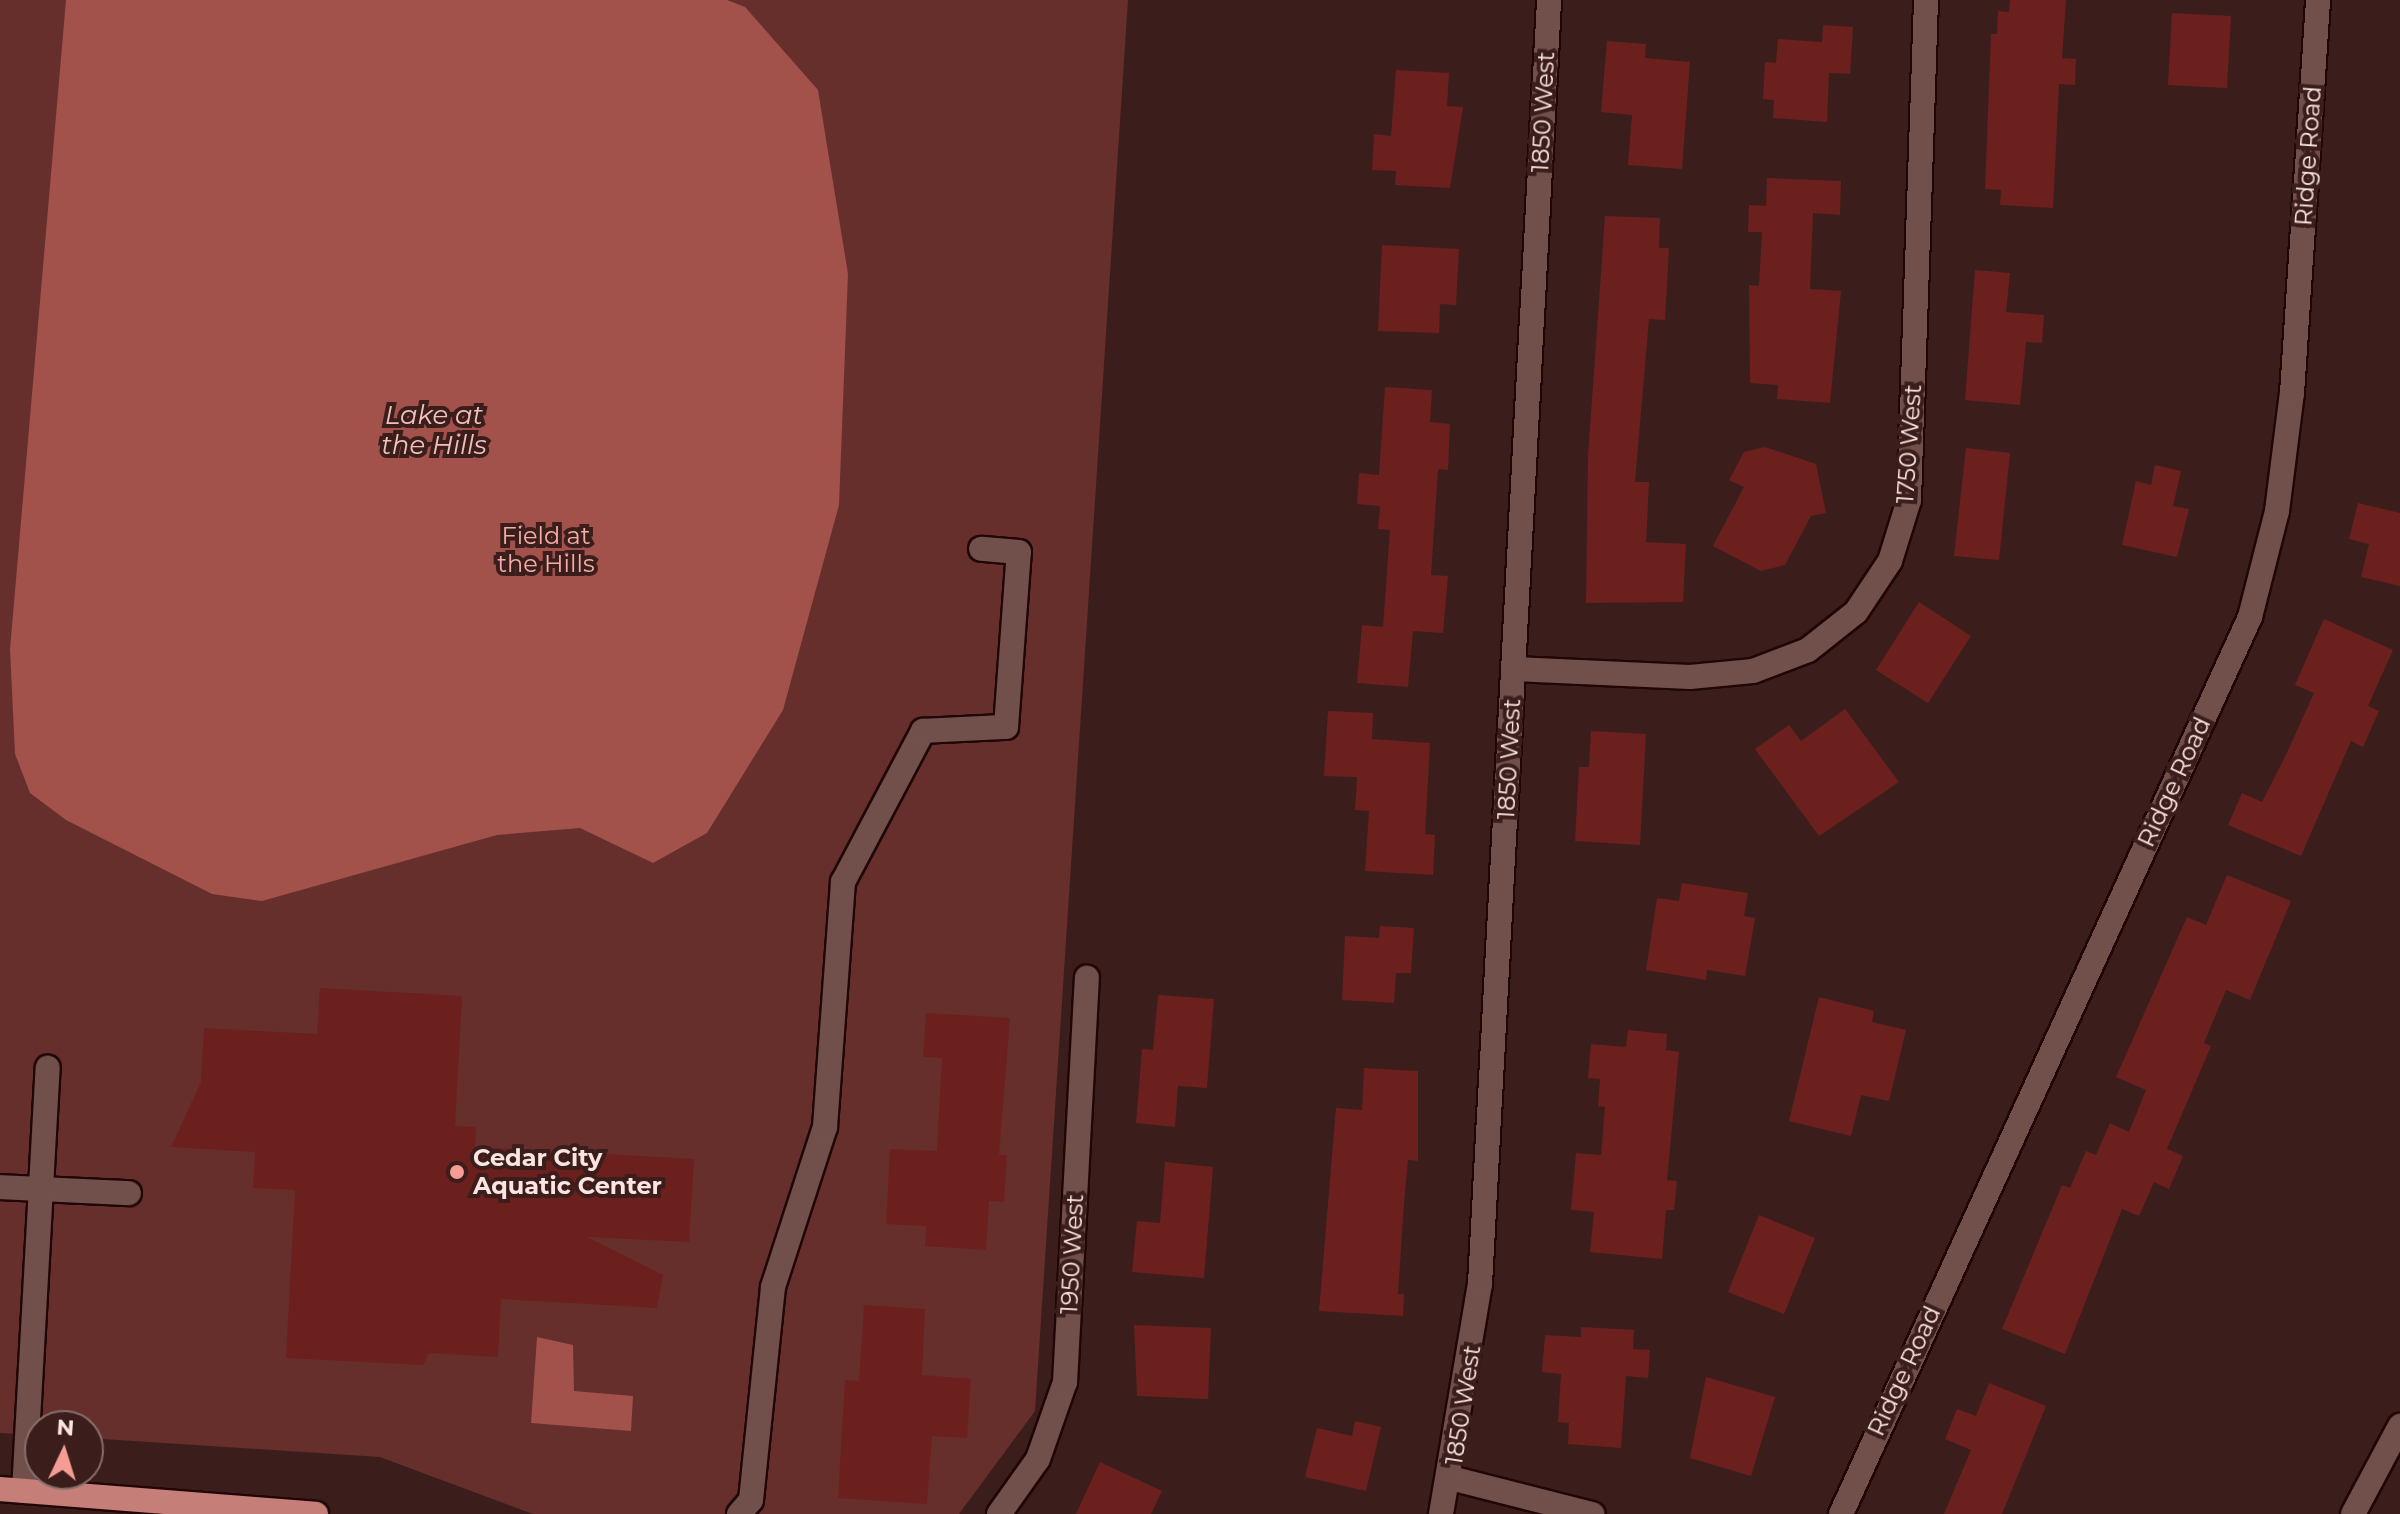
<!DOCTYPE html>
<html>
<head>
<meta charset="utf-8">
<style>
	body { margin:0 }
	#map { position:relative; width:2400px; height:1514px; overflow:hidden; background:#3b1e1b; font-family:Montserrat,sans-serif }
	div>[style] { position:absolute }
	.green>* { inset:0; background:#662f2b }
	.water>* { inset:0; background:#a2514b }
	.building>* { inset:0; background:#6b201e }
	.roads { filter:drop-shadow(2px 0 #200606) drop-shadow(-2px 0 #200606) drop-shadow(0 2px #200606) drop-shadow(0 -2px #200606) }
	.minor>* { height:24px; margin:-12px; padding:0 12px; transform-origin:12px; border-radius:12px; background:#71504c }
	.major>* { height:24px; margin:-12px; padding:0 12px; transform-origin:12px; border-radius:12px; background:#c67f78 }
	.dots>* { width:22px; height:22px; translate:-50% -50%; box-sizing:border-box; border:4px solid #3b1e1b; border-radius:50% }
	span { translate:-50% -50%; white-space:nowrap; text-align:center; line-height:1.15; -webkit-text-stroke:8px #3b1e1b; paint-order:stroke }
	.street-label { font-size:24px; color:#fae5e3 }
	.park-label { font-size:24px; color:#f3ada6 }
	.poi-label { font-size:24px; color:#fae5e3; font-weight:700 }
	.left { translate:0 -50%; text-align:left }
	.water-label { font-size:26px; color:#f1c1bc; font-style:italic }
	.north { position:absolute; left:24px; top:1410px; width:80px; height:80px; box-sizing:border-box; background:#3b1e1b; border:2px solid #876e6b; border-radius:50%; rotate:4deg; font-size:22px; font-weight:700; line-height:32px; text-align:center; color:#fae5e3 }
	.north::after { content:''; display:block; margin:auto; width:28px; height:36px; background:#f59c94; clip-path:polygon(50% 0,100% 100%,50% 72%,0 100%) }
</style>
</head>
<body>
<div id="map">
	<div class="green">
		<div style="clip-path:polygon(0 0,1128px 0,1035px 1411px,959px 1514px,533px 1514px,380px 1457px,88px 1438px,88px 1426px,40px 1426px,40px 1435px,0 1433px)"></div>
	</div>
	<div class="water">
		<div style="clip-path:polygon(66px 0,727px 0,745px 7px,818px 90px,848px 274px,839px 505px,783px 710px,707px 833px,653px 863px,580px 828px,497px 835px,262px 901px,212px 894px,66px 820px,30px 793px,15px 754px,10px 649px)"></div>
		<div style="clip-path:polygon(537px 1337px,573px 1345px,574px 1391px,633px 1396px,631px 1431px,531px 1423px)"></div>
	</div>
	<div class="building">
		<div style="clip-path:polygon(2010px 0,2066px 0,2062px 58px,2076px 59px,2075px 85px,2059px 84px,2053px 208px,2000px 205px,2001px 190px,1985px 189px,1991px 34px,1997px 34px,1998px 11px,2009px 12px)"></div>
		<div style="clip-path:polygon(2172px 13px,2231px 16px,2227px 88px,2168px 85px)"></div>
		<div style="clip-path:polygon(1823px 25px,1853px 27px,1850px 74px,1829px 73px,1827px 122px,1773px 118px,1774px 100px,1763px 99px,1765px 62px,1776px 63px,1778px 39px,1822px 42px)"></div>
		<div style="clip-path:polygon(1607px 41px,1646px 44px,1645px 58px,1690px 62px,1682px 169px,1628px 165px,1632px 115px,1601px 112px)"></div>
		<div style="clip-path:polygon(1396px 70px,1449px 73px,1447px 106px,1463px 107px,1450px 188px,1395px 185px,1396px 171px,1372px 170px,1374px 134px,1391px 136px)"></div>
		<div style="clip-path:polygon(1767px 178px,1841px 181px,1840px 215px,1813px 213px,1810px 289px,1841px 291px,1830px 403px,1777px 399px,1778px 385px,1750px 383px,1749px 285px,1759px 286px,1762px 232px,1748px 232px,1749px 205px,1766px 206px)"></div>
		<div style="clip-path:polygon(1605px 216px,1660px 218px,1659px 248px,1669px 248px,1665px 320px,1649px 319px,1635px 482px,1649px 482px,1646px 542px,1686px 544px,1683px 602px,1586px 603px,1588px 456px)"></div>
		<div style="clip-path:polygon(1382px 245px,1459px 249px,1456px 305px,1440px 304px,1439px 333px,1378px 331px)"></div>
		<div style="clip-path:polygon(1975px 270px,2010px 273px,2006px 312px,2044px 315px,2042px 343px,2026px 342px,2020px 405px,1965px 400px)"></div>
		<div style="clip-path:polygon(1385px 387px,1432px 390px,1430px 422px,1450px 424px,1448px 470px,1438px 469px,1431px 575px,1448px 576px,1443px 633px,1413px 631px,1408px 687px,1357px 683px,1362px 625px,1383px 627px,1390px 530px,1378px 529px,1380px 506px,1357px 504px,1359px 473px,1379px 475px)"></div>
		<div style="clip-path:polygon(1765px 447px,1816px 464px,1826px 513px,1811px 516px,1785px 565px,1761px 571px,1713px 546px,1744px 487px,1729px 480px,1744px 452px)"></div>
		<div style="clip-path:polygon(1966px 448px,2010px 453px,1999px 560px,1954px 556px)"></div>
		<div style="clip-path:polygon(2155px 465px,2181px 471px,2173px 506px,2189px 509px,2177px 557px,2122px 545px,2136px 481px,2151px 485px)"></div>
		<div style="clip-path:polygon(2358px 503px,2400px 513px,2400px 586px,2361px 577px,2369px 544px,2349px 539px)"></div>
		<div style="clip-path:polygon(1919px 602px,1971px 636px,1928px 703px,1876px 670px)"></div>
		<div style="clip-path:polygon(2324px 619px,2393px 650px,2368px 706px,2379px 711px,2363px 747px,2351px 741px,2301px 856px,2228px 825px,2242px 793px,2262px 802px,2286px 755px,2314px 693px,2295px 685px)"></div>
		<div style="clip-path:polygon(1845px 709px,1899px 782px,1819px 836px,1755px 749px,1789px 725px,1801px 741px)"></div>
		<div style="clip-path:polygon(1328px 711px,1373px 713px,1372px 739px,1430px 743px,1425px 834px,1435px 835px,1433px 875px,1365px 871px,1369px 811px,1355px 810px,1357px 777px,1324px 776px)"></div>
		<div style="clip-path:polygon(1591px 731px,1646px 734px,1640px 845px,1575px 841px,1579px 767px,1589px 767px)"></div>
		<div style="clip-path:polygon(2227px 875px,2291px 901px,2250px 1000px,2226px 990px,2204px 1043px,2211px 1046px,2167px 1149px,2183px 1156px,2169px 1189px,2154px 1182px,2139px 1216px,2122px 1209px,2065px 1354px,2002px 1329px,2062px 1185px,2070px 1188px,2086px 1151px,2096px 1155px,2110px 1123px,2129px 1132px,2146px 1090px,2116px 1077px,2187px 917px,2206px 925px)"></div>
		<div style="clip-path:polygon(1682px 883px,1748px 893px,1744px 916px,1755px 918px,1745px 976px,1707px 970px,1706px 980px,1646px 970px,1657px 898px,1679px 901px)"></div>
		<div style="clip-path:polygon(1380px 926px,1414px 928px,1411px 973px,1396px 973px,1394px 1003px,1342px 1000px,1345px 936px,1379px 938px)"></div>
		<div style="clip-path:polygon(320px 988px,462px 996px,455px 1126px,476px 1127px,475px 1147px,694px 1159px,689px 1242px,587px 1237px,663px 1275px,657px 1308px,501px 1299px,498px 1357px,429px 1353px,423px 1365px,286px 1358px,295px 1190px,253px 1188px,255px 1152px,171px 1147px,201px 1082px,204px 1028px,317px 1034px)"></div>
		<div style="clip-path:polygon(1158px 995px,1214px 999px,1207px 1088px,1178px 1086px,1175px 1127px,1136px 1123px,1142px 1049px,1153px 1050px)"></div>
		<div style="clip-path:polygon(1819px 997px,1874px 1011px,1872px 1022px,1906px 1030px,1889px 1101px,1861px 1095px,1851px 1136px,1789px 1121px)"></div>
		<div style="clip-path:polygon(926px 1013px,1010px 1018px,999px 1155px,1007px 1155px,1004px 1202px,989px 1201px,986px 1250px,925px 1246px,926px 1226px,886px 1224px,890px 1149px,937px 1151px,942px 1058px,923px 1057px)"></div>
		<div style="clip-path:polygon(1628px 1030px,1667px 1034px,1666px 1050px,1679px 1052px,1667px 1180px,1677px 1181px,1674px 1210px,1666px 1210px,1662px 1259px,1590px 1252px,1594px 1212px,1571px 1210px,1576px 1153px,1601px 1155px,1605px 1107px,1598px 1106px,1600px 1079px,1588px 1078px,1591px 1044px,1626px 1047px)"></div>
		<div style="clip-path:polygon(1364px 1068px,1418px 1071px,1418px 1161px,1408px 1160px,1404px 1203px,1398px 1294px,1404px 1294px,1403px 1316px,1319px 1311px,1336px 1108px,1362px 1110px)"></div>
		<div style="clip-path:polygon(1165px 1162px,1213px 1167px,1204px 1278px,1132px 1272px,1137px 1221px,1160px 1223px)"></div>
		<div style="clip-path:polygon(1759px 1215px,1815px 1238px,1784px 1314px,1728px 1292px)"></div>
		<div style="clip-path:polygon(864px 1305px,925px 1309px,922px 1375px,971px 1379px,967px 1438px,932px 1436px,927px 1504px,838px 1498px,845px 1380px,859px 1381px)"></div>
		<div style="clip-path:polygon(1134px 1325px,1211px 1328px,1208px 1399px,1137px 1396px)"></div>
		<div style="clip-path:polygon(1581px 1327px,1634px 1330px,1633px 1349px,1650px 1350px,1648px 1378px,1626px 1376px,1621px 1448px,1568px 1444px,1569px 1423px,1558px 1422px,1561px 1374px,1542px 1372px,1545px 1335px,1581px 1337px)"></div>
		<div style="clip-path:polygon(1706px 1377px,1775px 1397px,1751px 1476px,1690px 1458px)"></div>
		<div style="clip-path:polygon(1989px 1383px,2046px 1406px,2002px 1514px,1944px 1514px,1971px 1450px,1945px 1439px,1957px 1409px,1976px 1416px)"></div>
		<div style="clip-path:polygon(1355px 1421px,1381px 1427px,1366px 1491px,1305px 1477px,1317px 1428px,1352px 1436px)"></div>
		<div style="clip-path:polygon(1100px 1462px,1162px 1491px,1151px 1514px,1076px 1514px)"></div>
	</div>
	<div class="roads">
		<div class="minor">
			<div style="left:1514px;top:669px;width:176px;rotate:2.6deg"></div>
			<div style="left:1690px;top:677px;width:63px;rotate:-5.4deg"></div>
			<div style="left:1753px;top:671px;width:59px;rotate:-20.9deg"></div>
			<div style="left:1808px;top:650px;width:61px;rotate:-38.4deg"></div>
			<div style="left:1856px;top:612px;width:61px;rotate:-56.3deg"></div>
			<div style="left:1890px;top:561px;width:64px;rotate:-72.7deg"></div>
			<div style="left:1909px;top:500px;width:500px;rotate:-88.05deg"></div>
			<div style="left:0;top:1187px;width:129px;rotate:2.7deg"></div>
			<div style="left:1451px;top:1478px;width:146px;rotate:14.3deg"></div>
			<div style="left:24px;top:1491px;width:424px;rotate:-86.8deg"></div>
			<div style="left:739px;top:1514px;width:18px;rotate:-49deg"></div>
			<div style="left:751px;top:1500px;width:214px;rotate:-84.1deg"></div>
			<div style="left:773px;top:1287px;width:168px;rotate:-72deg"></div>
			<div style="left:825px;top:1127px;width:246px;rotate:-85.8deg"></div>
			<div style="left:843px;top:882px;width:171px;rotate:-62.1deg"></div>
			<div style="left:923px;top:731px;width:83px;rotate:-2.8deg"></div>
			<div style="left:1006px;top:727px;width:175px;rotate:-85.8deg"></div>
			<div style="left:1019px;top:552px;width:38px;rotate:-175deg"></div>
			<div style="left:999px;top:1514px;width:67px;rotate:-54.7deg"></div>
			<div style="left:1038px;top:1459px;width:82px;rotate:-70.7deg"></div>
			<div style="left:1065px;top:1382px;width:405px;rotate:-86.9deg"></div>
			<div style="left:1441px;top:1514px;width:233px;rotate:-80.4deg"></div>
			<div style="left:1480px;top:1284px;width:1286px;rotate:-86.92deg"></div>
			<div style="left:1841px;top:1514px;width:986px;rotate:-65.49deg"></div>
			<div style="left:2250px;top:617px;width:109px;rotate:-75.7deg"></div>
			<div style="left:2277px;top:511px;width:119px;rotate:-82.8deg"></div>
			<div style="left:2292px;top:393px;width:394px;rotate:-86.2deg"></div>
			<div style="left:2353px;top:1514px;width:100px;rotate:-61.9deg"></div>
		</div>
		<div class="major">
			<div style="left:0;top:1489px;width:317px;rotate:4.5deg"></div>
		</div>
	</div>
	<div class="dots">
		<div style="left:457px;top:1172px;background:#f59c94"></div>
	</div>
	<div class="street-label">
		<span style="left:1543px;top:112px;rotate:-87deg">1850 West</span>
		<span style="left:2308px;top:156px;rotate:-86deg">Ridge Road</span>
		<span style="left:1909px;top:444px;rotate:-86deg">1750 West</span>
		<span style="left:1509px;top:759px;rotate:-87deg">1850 West</span>
		<span style="left:2174px;top:782px;rotate:-65deg">Ridge Road</span>
		<span style="left:1072px;top:1254px;rotate:-87deg">1950 West</span>
		<span style="left:1904px;top:1371px;rotate:-65deg">Ridge Road</span>
		<span style="left:1463px;top:1405px;rotate:-81deg">1850 West</span>
	</div>
	<div class="park-label">
		<span style="left:546px;top:550px">Field at<br>the Hills</span>
	</div>
	<div class="poi-label">
		<span class="left" style="left:473px;top:1172px">Cedar City<br>Aquatic Center</span>
	</div>
	<div class="water-label">
		<span style="left:434px;top:431px">Lake at<br>the Hills</span>
	</div>
	<div class="north">N</div>
</div>
</body>
</html>
